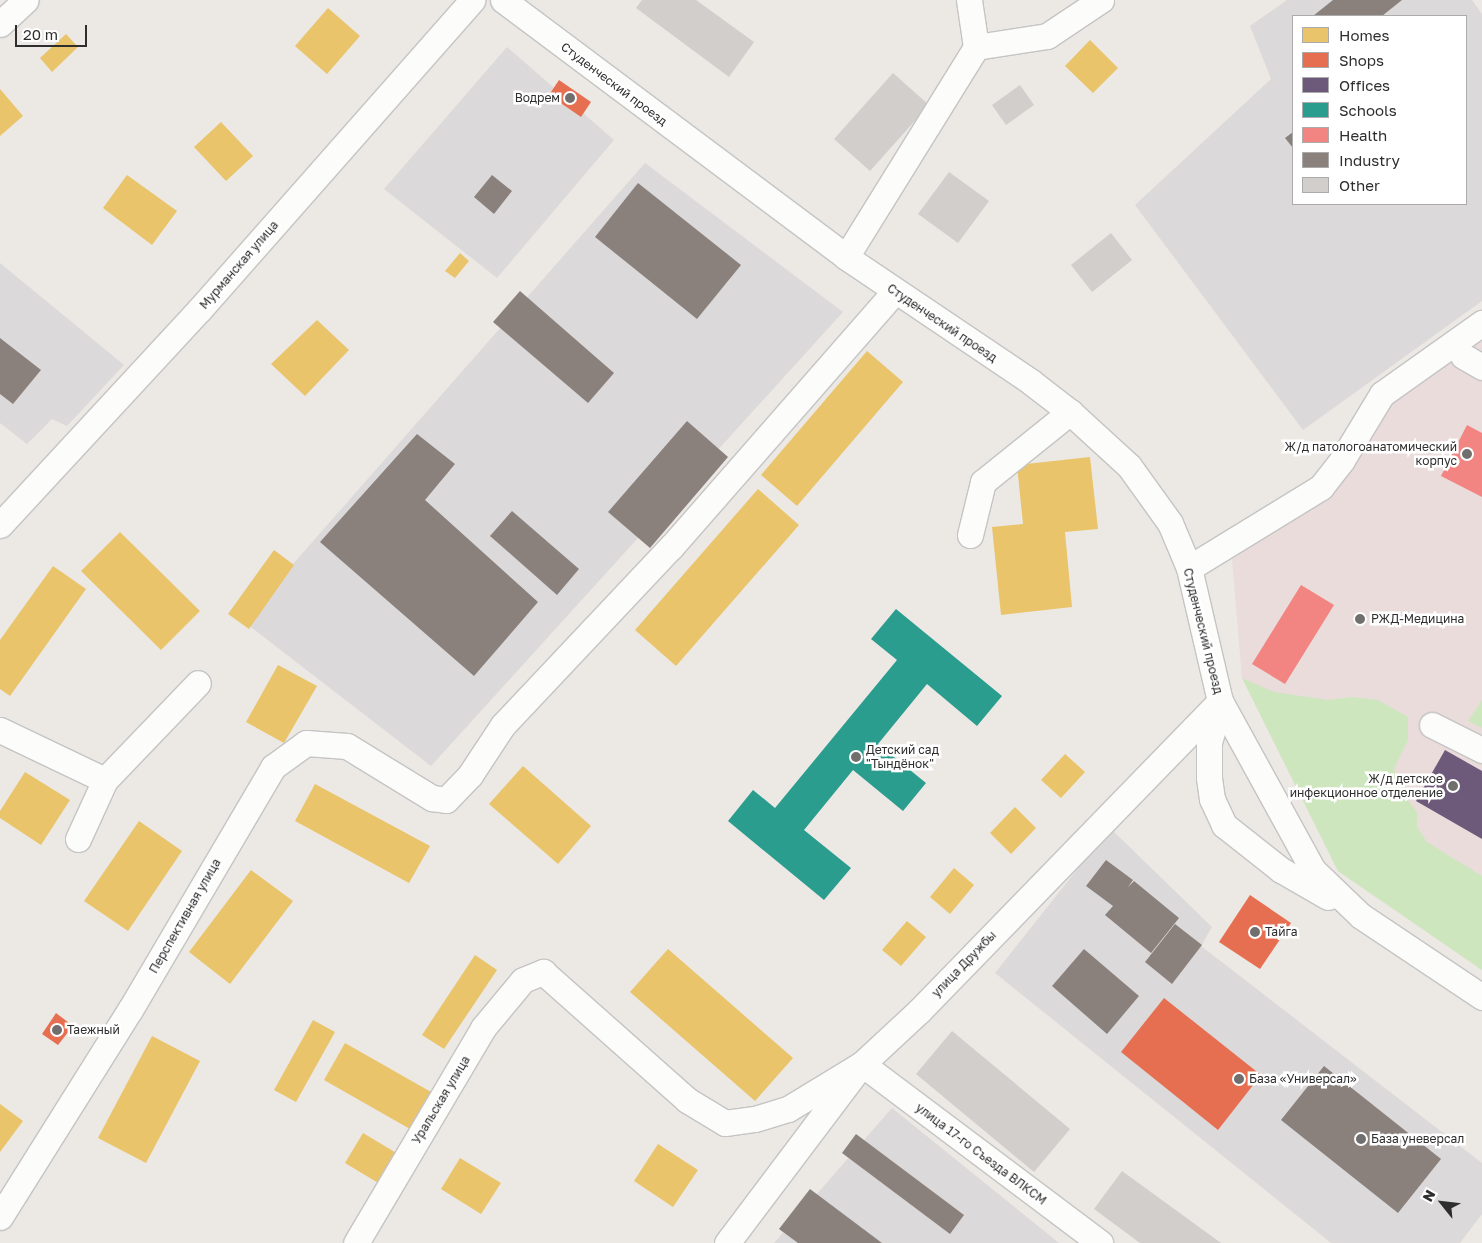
<!DOCTYPE html>
<html>
<head>
<meta charset="utf-8">
<style>
	body { margin:0 }
	#map { position:relative; width:1482px; height:1243px; overflow:hidden; background:#ece8e4; font-family:"Golos Text",sans-serif }
	div>[style] { position:absolute }
	.industrial>* { inset:0; background:#dcd9db }
	.medical>* { inset:0; background:#e9dcdb }
	.green>* { inset:0; background:#cee6be }
	.homes>* { inset:0; background:#e9c46a }
	.shops>* { inset:0; background:#e76f51 }
	.offices>* { inset:0; background:#6d597a }
	.schools>* { inset:0; background:#2a9d8f }
	.health>* { inset:0; background:#f28482 }
	.industry>* { inset:0; background:#8a817c }
	.building>* { inset:0; background:#d1cecb }
	.roads { filter:drop-shadow(1px 0 #c5c4c5) drop-shadow(-1px 0 #c5c4c5) drop-shadow(0 1px #c5c4c5) drop-shadow(0 -1px #c5c4c5) }
	.minor>* { height:25px; margin:-12.5px; padding:0 12.5px; transform-origin:12.5px; border-radius:12.5px; background:#fcfcfb }
	.dots>* { width:14px; height:14px; translate:-50% -50%; box-sizing:border-box; border:2px solid #fff; border-radius:50% }
	span { translate:-50% -50%; white-space:nowrap; text-align:center; line-height:1.15; -webkit-text-stroke:5px #fff; paint-order:stroke }
	.street-label { font-size:12px; color:#2e2e2e }
	.poi-label { font-size:12px; color:#2e2e2e }
	.right { translate:-100% -50%; text-align:right }
	.left { translate:0 -50%; text-align:left }
	.legend { position:absolute; left:1292px; top:15px; width:175px; height:190px; box-sizing:border-box; background:#fff; border:1px solid #ababab; margin:0; padding:6px 9px; list-style:none; font-size:15px; color:#2e2e2e }
	.legend li { display:flex; align-items:center; gap:10px; height:25px }
	.legend b { width:25px; border:1px solid #ababab }
	.north { position:absolute; left:1417px; top:1178px; width:50px; height:50px; -webkit-text-stroke:4px #fff; paint-order:stroke; rotate:299deg; font-size:14px; font-weight:700; line-height:20px; text-align:center; color:#2e2e2e }
	.north::after { content:''; display:block; margin:auto; width:18px; height:22px; background:#2e2e2e; clip-path:polygon(50% 0,100% 100%,50% 72%,0 100%) }
	.scale { position:absolute; left:15px; top:25px; width:72px; height:22px; box-sizing:border-box; border:2px solid #2e2e2e; border-top:0; padding-left:6px; font-size:15px; line-height:18px; white-space:nowrap; color:#2e2e2e; -webkit-text-stroke:4px #fff; paint-order:stroke }
</style>
</head>
<body>
<div id="map">
	<div class="industrial">
		<div style="clip-path:polygon(evenodd,1287px 0,1472px 0,1482px 14px,1482px 301px,1303px 430px,1135px 205px,1271px 79px,1250px 26px,1287px 0,1293px 16px,1466px 16px,1466px 204px,1293px 204px,1293px 16px)"></div>
		<div style="clip-path:polygon(507px 47px,614px 140px,497px 278px,384px 189px)"></div>
		<div style="clip-path:polygon(645px 163px,843px 312px,431px 766px,243px 621px)"></div>
		<div style="clip-path:polygon(0 263px,124px 365px,67px 426px,52px 419px,27px 444px,0 423px)"></div>
		<div style="clip-path:polygon(1110px 828px,1212px 927px,1201px 946px,1482px 1163px,1482px 1214px,1460px 1243px,1331px 1243px,995px 973px)"></div>
		<div style="clip-path:polygon(892px 1108px,1059px 1243px,774px 1243px)"></div>
	</div>
	<div class="medical">
		<div style="clip-path:polygon(1482px 335px,1482px 970px,1338px 871px,1242px 678px,1232px 559px,1333px 487px,1386px 406px)"></div>
	</div>
	<div class="green">
		<div style="clip-path:polygon(1242px 678px,1274px 692px,1328px 700px,1352px 697px,1378px 700px,1408px 717px,1408px 740px,1394px 769px,1400px 790px,1417px 812px,1417px 827px,1427px 842px,1482px 876px,1482px 970px,1338px 871px)"></div>
		<div style="clip-path:polygon(1482px 700px,1482px 728px,1468px 721px)"></div>
	</div>
	<div class="homes">
		<div style="clip-path:polygon(328px 8px,360px 36px,327px 74px,295px 46px)"></div>
		<div style="clip-path:polygon(66px 34px,78px 47px,52px 72px,40px 58px)"></div>
		<div style="clip-path:polygon(1090px 40px,1118px 68px,1093px 93px,1065px 66px)"></div>
		<div style="clip-path:polygon(0 89px,23px 116px,0 136px)"></div>
		<div style="clip-path:polygon(221px 122px,253px 156px,226px 181px,194px 147px)"></div>
		<div style="clip-path:polygon(127px 175px,177px 211px,152px 245px,103px 208px)"></div>
		<div style="clip-path:polygon(460px 253px,469px 261px,455px 278px,445px 271px)"></div>
		<div style="clip-path:polygon(317px 320px,349px 350px,305px 396px,271px 364px)"></div>
		<div style="clip-path:polygon(867px 351px,903px 382px,797px 506px,761px 475px)"></div>
		<div style="clip-path:polygon(1090px 457px,1098px 529px,1065px 532px,1072px 607px,1001px 615px,992px 527px,1023px 524px,1017px 465px)"></div>
		<div style="clip-path:polygon(758px 489px,799px 525px,676px 666px,635px 630px)"></div>
		<div style="clip-path:polygon(120px 532px,200px 611px,161px 650px,81px 571px)"></div>
		<div style="clip-path:polygon(274px 550px,294px 565px,249px 629px,228px 614px)"></div>
		<div style="clip-path:polygon(53px 566px,86px 589px,10px 696px,0 689px,0 640px)"></div>
		<div style="clip-path:polygon(278px 665px,317px 686px,284px 743px,246px 722px)"></div>
		<div style="clip-path:polygon(1065px 754px,1085px 772px,1061px 798px,1041px 780px)"></div>
		<div style="clip-path:polygon(523px 766px,591px 826px,558px 864px,489px 804px)"></div>
		<div style="clip-path:polygon(25px 772px,70px 800px,41px 845px,0 818px,0 811px)"></div>
		<div style="clip-path:polygon(315px 784px,430px 846px,409px 883px,295px 821px)"></div>
		<div style="clip-path:polygon(1015px 807px,1036px 828px,1011px 854px,990px 833px)"></div>
		<div style="clip-path:polygon(139px 821px,182px 851px,128px 931px,84px 901px)"></div>
		<div style="clip-path:polygon(954px 868px,974px 885px,950px 914px,930px 897px)"></div>
		<div style="clip-path:polygon(251px 870px,293px 901px,230px 984px,189px 952px)"></div>
		<div style="clip-path:polygon(907px 921px,926px 937px,901px 966px,882px 950px)"></div>
		<div style="clip-path:polygon(668px 949px,793px 1058px,755px 1101px,630px 992px)"></div>
		<div style="clip-path:polygon(475px 955px,497px 970px,444px 1049px,422px 1035px)"></div>
		<div style="clip-path:polygon(313px 1020px,335px 1032px,296px 1102px,274px 1090px)"></div>
		<div style="clip-path:polygon(152px 1036px,200px 1061px,146px 1163px,98px 1138px)"></div>
		<div style="clip-path:polygon(345px 1043px,431px 1092px,410px 1129px,324px 1080px)"></div>
		<div style="clip-path:polygon(0 1104px,23px 1121px,0 1152px)"></div>
		<div style="clip-path:polygon(363px 1133px,398px 1154px,380px 1184px,345px 1163px)"></div>
		<div style="clip-path:polygon(658px 1144px,698px 1170px,673px 1207px,634px 1181px)"></div>
		<div style="clip-path:polygon(460px 1158px,501px 1183px,481px 1214px,441px 1189px)"></div>
	</div>
	<div class="shops">
		<div style="clip-path:polygon(559px 80px,591px 102px,581px 117px,549px 95px)"></div>
		<div style="clip-path:polygon(1250px 895px,1291px 923px,1260px 969px,1219px 942px)"></div>
		<div style="clip-path:polygon(1164px 998px,1261px 1075px,1218px 1130px,1121px 1052px)"></div>
		<div style="clip-path:polygon(56px 1013px,73px 1026px,58px 1045px,42px 1034px)"></div>
	</div>
	<div class="offices">
		<div style="clip-path:polygon(1445px 750px,1482px 771px,1482px 839px,1416px 801px)"></div>
	</div>
	<div class="schools">
		<div style="clip-path:polygon(896px 609px,1002px 696px,977px 726px,927px 684px,878px 744px,926px 783px,903px 811px,853px 770px,804px 830px,851px 868px,824px 900px,728px 821px,753px 790px,775px 808px,897px 660px,871px 639px)"></div>
	</div>
	<div class="health">
		<div style="clip-path:polygon(1467px 425px,1482px 433px,1482px 497px,1441px 476px)"></div>
		<div style="clip-path:polygon(1301px 585px,1334px 605px,1285px 684px,1252px 664px)"></div>
	</div>
	<div class="industry">
		<div style="clip-path:polygon(1333px 0,1402px 0,1382px 16px,1313px 16px)"></div>
		<div style="clip-path:polygon(1293px 132px,1293px 148px,1285px 138px)"></div>
		<div style="clip-path:polygon(492px 175px,512px 191px,494px 214px,474px 197px)"></div>
		<div style="clip-path:polygon(638px 183px,741px 265px,697px 319px,595px 237px)"></div>
		<div style="clip-path:polygon(520px 291px,614px 373px,588px 403px,493px 322px)"></div>
		<div style="clip-path:polygon(0 338px,41px 370px,13px 404px,0 394px)"></div>
		<div style="clip-path:polygon(687px 421px,728px 457px,650px 548px,608px 512px)"></div>
		<div style="clip-path:polygon(417px 434px,455px 464px,425px 500px,538px 602px,474px 676px,320px 542px)"></div>
		<div style="clip-path:polygon(512px 511px,579px 569px,557px 595px,490px 536px)"></div>
		<div style="clip-path:polygon(1106px 860px,1133px 880px,1128px 887px,1134px 881px,1179px 918px,1151px 953px,1105px 915px,1113px 906px,1086px 886px)"></div>
		<div style="clip-path:polygon(1175px 924px,1202px 945px,1172px 984px,1145px 962px)"></div>
		<div style="clip-path:polygon(1084px 949px,1139px 996px,1107px 1034px,1052px 986px)"></div>
		<div style="clip-path:polygon(1324px 1066px,1441px 1159px,1398px 1213px,1281px 1120px)"></div>
		<div style="clip-path:polygon(856px 1134px,964px 1215px,950px 1234px,842px 1153px)"></div>
		<div style="clip-path:polygon(810px 1189px,882px 1243px,798px 1243px,779px 1229px)"></div>
	</div>
	<div class="building">
		<div style="clip-path:polygon(642px 0,696px 0,754px 42px,729px 77px,636px 8px)"></div>
		<div style="clip-path:polygon(893px 73px,929px 105px,870px 171px,834px 139px)"></div>
		<div style="clip-path:polygon(1020px 85px,1034px 105px,1006px 125px,992px 105px)"></div>
		<div style="clip-path:polygon(949px 172px,989px 201px,958px 243px,918px 214px)"></div>
		<div style="clip-path:polygon(1111px 233px,1132px 260px,1092px 292px,1071px 265px)"></div>
		<div style="clip-path:polygon(952px 1031px,1070px 1129px,1034px 1172px,916px 1074px)"></div>
		<div style="clip-path:polygon(1122px 1171px,1221px 1243px,1140px 1243px,1094px 1209px)"></div>
	</div>
	<div class="roads">
		<div class="minor">
			<div style="left:503px;top:0;width:429px;rotate:36.8deg"></div>
			<div style="left:846px;top:257px;width:223px;rotate:34deg"></div>
			<div style="left:1031px;top:382px;width:49px;rotate:37.6deg"></div>
			<div style="left:1070px;top:412px;width:80px;rotate:42.5deg"></div>
			<div style="left:1129px;top:466px;width:70px;rotate:54.3deg"></div>
			<div style="left:1170px;top:523px;width:49px;rotate:67.1deg"></div>
			<div style="left:1189px;top:568px;width:137px;rotate:76.9deg"></div>
			<div style="left:1220px;top:701px;width:193px;rotate:61.2deg"></div>
			<div style="left:1313px;top:870px;width:66px;rotate:43.8deg"></div>
			<div style="left:1361px;top:916px;width:146px;rotate:33.8deg"></div>
			<div style="left:0;top:24px;width:35px;rotate:-43deg"></div>
			<div style="left:976px;top:47px;width:72px;rotate:-8.8deg"></div>
			<div style="left:1047px;top:36px;width:65px;rotate:-33.7deg"></div>
			<div style="left:846px;top:257px;width:247px;rotate:-58.2deg"></div>
			<div style="left:976px;top:47px;width:48px;rotate:-98.5deg"></div>
			<div style="left:1463px;top:356px;width:22px;rotate:30deg"></div>
			<div style="left:0;top:525px;width:294px;rotate:-47.2deg"></div>
			<div style="left:200px;top:309px;width:412px;rotate:-48.6deg"></div>
			<div style="left:970px;top:535px;width:55px;rotate:-76.2deg"></div>
			<div style="left:983px;top:482px;width:112px;rotate:-38.8deg"></div>
			<div style="left:1189px;top:568px;width:155px;rotate:-31.5deg"></div>
			<div style="left:1321px;top:487px;width:34px;rotate:-52deg"></div>
			<div style="left:1342px;top:460px;width:77px;rotate:-58.8deg"></div>
			<div style="left:1382px;top:394px;width:123px;rotate:-35.4deg"></div>
			<div style="left:1220px;top:704px;width:40px;rotate:106deg"></div>
			<div style="left:1209px;top:742px;width:36px;rotate:90deg"></div>
			<div style="left:1209px;top:778px;width:21px;rotate:82deg"></div>
			<div style="left:1212px;top:799px;width:29px;rotate:65deg"></div>
			<div style="left:1224px;top:825px;width:73px;rotate:38.3deg"></div>
			<div style="left:1281px;top:870px;width:54px;rotate:29.9deg"></div>
			<div style="left:1432px;top:725px;width:56px;rotate:26.6deg"></div>
			<div style="left:0;top:730px;width:116px;rotate:25.5deg"></div>
			<div style="left:105px;top:780px;width:134px;rotate:-46.2deg"></div>
			<div style="left:78px;top:839px;width:65px;rotate:-65.4deg"></div>
			<div style="left:0;top:1217px;width:244px;rotate:-57.9deg"></div>
			<div style="left:130px;top:1010px;width:282px;rotate:-59.5deg"></div>
			<div style="left:273px;top:767px;width:41px;rotate:-36deg"></div>
			<div style="left:306px;top:743px;width:41px;rotate:4.2deg"></div>
			<div style="left:347px;top:746px;width:100px;rotate:31.5deg"></div>
			<div style="left:432px;top:798px;width:14px;rotate:8deg"></div>
			<div style="left:446px;top:800px;width:35px;rotate:-46deg"></div>
			<div style="left:470px;top:775px;width:60px;rotate:-56.6deg"></div>
			<div style="left:503px;top:725px;width:245px;rotate:-46.7deg"></div>
			<div style="left:671px;top:547px;width:340px;rotate:-48.8deg"></div>
			<div style="left:356px;top:1243px;width:250px;rotate:-59.4deg"></div>
			<div style="left:483px;top:1028px;width:62px;rotate:-50.2deg"></div>
			<div style="left:523px;top:980px;width:22px;rotate:-22deg"></div>
			<div style="left:543px;top:972px;width:193px;rotate:41.6deg"></div>
			<div style="left:687px;top:1100px;width:44px;rotate:31.2deg"></div>
			<div style="left:725px;top:1123px;width:30px;rotate:-8deg"></div>
			<div style="left:755px;top:1119px;width:34px;rotate:-17deg"></div>
			<div style="left:788px;top:1109px;width:87px;rotate:-31.3deg"></div>
			<div style="left:862px;top:1064px;width:298px;rotate:36.9deg"></div>
			<div style="left:727px;top:1243px;width:224px;rotate:-53deg"></div>
			<div style="left:862px;top:1064px;width:78px;rotate:-42.9deg"></div>
			<div style="left:919px;top:1011px;width:432px;rotate:-45.8deg"></div>
		</div>
	</div>
	<div class="dots">
		<div style="left:570px;top:98px;background:#706f6e"></div>
		<div style="left:1467px;top:454px;background:#706f6e"></div>
		<div style="left:1360px;top:619px;background:#706f6e"></div>
		<div style="left:856px;top:757px;background:#706f6e"></div>
		<div style="left:1453px;top:786px;background:#706f6e"></div>
		<div style="left:1255px;top:932px;background:#706f6e"></div>
		<div style="left:57px;top:1030px;background:#706f6e"></div>
		<div style="left:1239px;top:1079px;background:#706f6e"></div>
		<div style="left:1361px;top:1139px;background:#706f6e"></div>
	</div>
	<div class="street-label">
		<span style="left:614px;top:84px;rotate:37deg">Студенческий проезд</span>
		<span style="left:239px;top:265px;rotate:-49deg">Мурманская улица</span>
		<span style="left:942px;top:323px;rotate:34deg">Студенческий проезд</span>
		<span style="left:1203px;top:631px;rotate:76deg">Студенческий проезд</span>
		<span style="left:185px;top:916px;rotate:-60deg">Перспективная улица</span>
		<span style="left:964px;top:964px;rotate:-46deg">улица Дружбы</span>
		<span style="left:441px;top:1100px;rotate:-59deg">Уральская улица</span>
		<span style="left:981px;top:1154px;rotate:37deg">улица 17-го Съезда ВЛКСМ</span>
	</div>
	<div class="poi-label">
		<span class="right" style="left:560px;top:98px">Водрем</span>
		<span class="right" style="left:1457px;top:454px">Ж/д патологоанатомический<br>корпус</span>
		<span class="left" style="left:1371px;top:619px">РЖД-Медицина</span>
		<span class="left" style="left:866px;top:757px">Детский сад<br>"Тындёнок"</span>
		<span class="right" style="left:1443px;top:786px">Ж/д детское<br>инфекционное отделение</span>
		<span class="left" style="left:1265px;top:932px">Тайга</span>
		<span class="left" style="left:67px;top:1030px">Таежный</span>
		<span class="left" style="left:1249px;top:1079px">База «Универсал»</span>
		<span class="left" style="left:1371px;top:1139px">База уневерсал</span>
	</div>
	<ul class="legend">
	<li><b style="height:14px;background:#e9c46a"></b>Homes</li>
	<li><b style="height:14px;background:#e76f51"></b>Shops</li>
	<li><b style="height:14px;background:#6d597a"></b>Offices</li>
	<li><b style="height:14px;background:#2a9d8f"></b>Schools</li>
	<li><b style="height:14px;background:#f28482"></b>Health</li>
	<li><b style="height:14px;background:#8a817c"></b>Industry</li>
	<li><b style="height:14px;background:#d1cecb"></b>Other</li>
	</ul>
	<div class="north">N</div>
	<div class="scale">20 m</div>
</div>
</body>
</html>
